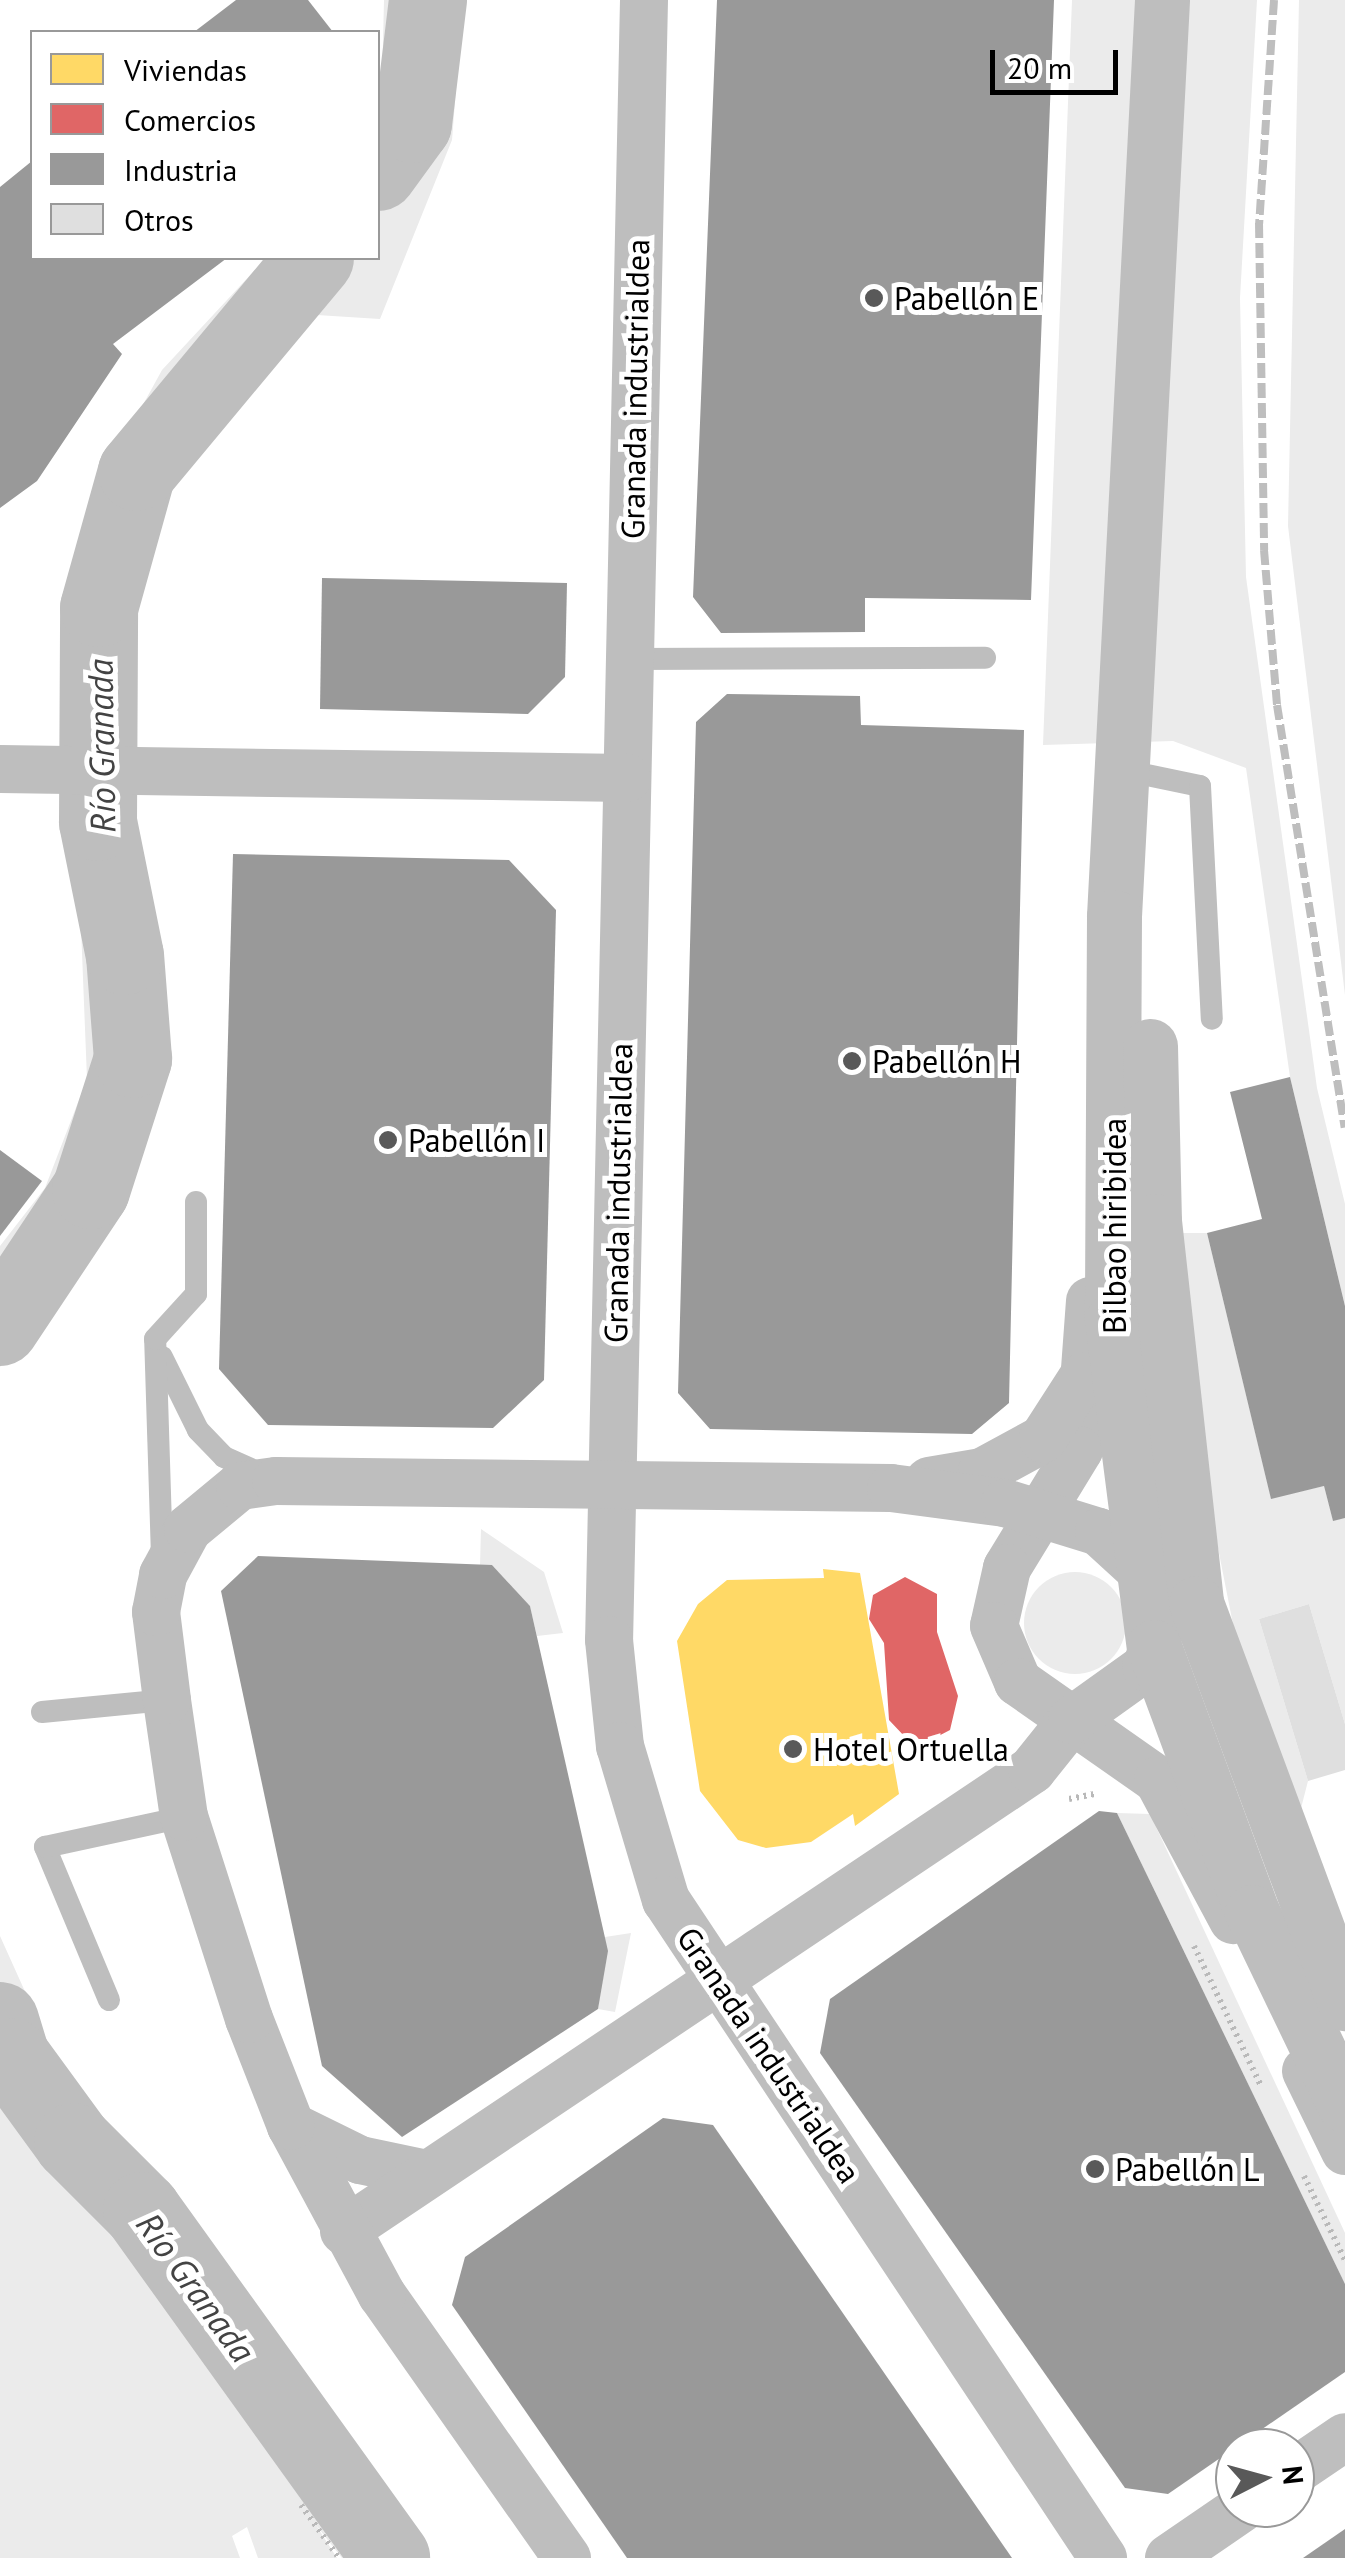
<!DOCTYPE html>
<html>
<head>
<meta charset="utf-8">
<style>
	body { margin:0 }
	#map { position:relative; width:1345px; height:2558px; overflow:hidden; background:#fff; font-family:"PT Sans",sans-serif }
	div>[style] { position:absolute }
	.green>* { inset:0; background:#ebebeb }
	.round { border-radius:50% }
	.homes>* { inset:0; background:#ffd966 }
	.shops>* { inset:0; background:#e06666 }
	.industry>* { inset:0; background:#999 }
	.river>* { height:78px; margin:-39px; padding:0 39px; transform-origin:39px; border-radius:39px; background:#bebebe }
	.building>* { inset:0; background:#dfdfdf }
	.path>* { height:6px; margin-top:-3px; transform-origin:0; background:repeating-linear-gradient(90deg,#b9b9b9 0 2.5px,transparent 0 7.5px) }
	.service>* { height:22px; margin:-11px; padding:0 11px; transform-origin:11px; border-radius:11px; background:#bebebe }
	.minor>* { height:48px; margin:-24px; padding:0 24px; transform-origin:24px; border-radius:24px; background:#bebebe }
	.tertiary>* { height:55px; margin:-27.5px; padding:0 27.5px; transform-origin:27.5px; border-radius:27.5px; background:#bebebe }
	.rail>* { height:8px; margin-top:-4px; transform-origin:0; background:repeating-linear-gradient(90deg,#bebebe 0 15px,transparent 0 20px) }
	.dots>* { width:28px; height:28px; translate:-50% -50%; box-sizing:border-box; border:5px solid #fff; border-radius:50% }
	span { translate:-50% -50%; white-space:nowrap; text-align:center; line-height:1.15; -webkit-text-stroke:10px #fff; paint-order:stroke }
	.poi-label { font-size:32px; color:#000 }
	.left { translate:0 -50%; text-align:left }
	.street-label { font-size:32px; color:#000 }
	.water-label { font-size:35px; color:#434343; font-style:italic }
	.legend { position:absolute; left:30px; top:30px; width:350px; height:230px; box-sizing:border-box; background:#fff; border:2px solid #999; margin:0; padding:12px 18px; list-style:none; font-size:30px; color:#000 }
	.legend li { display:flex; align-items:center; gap:20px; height:50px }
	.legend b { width:50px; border:2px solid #999 }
	.north { position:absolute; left:1215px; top:2428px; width:100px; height:100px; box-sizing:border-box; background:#fff; border:2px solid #999; border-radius:50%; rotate:84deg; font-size:28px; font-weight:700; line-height:40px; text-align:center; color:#000 }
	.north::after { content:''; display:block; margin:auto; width:35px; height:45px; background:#595959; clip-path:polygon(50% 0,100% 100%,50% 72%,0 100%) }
	.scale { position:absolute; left:990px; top:50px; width:128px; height:45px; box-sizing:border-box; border:5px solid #000; border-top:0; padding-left:12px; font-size:30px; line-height:35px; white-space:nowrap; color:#000; -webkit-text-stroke:8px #fff; paint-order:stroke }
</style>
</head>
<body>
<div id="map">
	<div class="green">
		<div style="clip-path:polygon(384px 0,421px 0,461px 26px,452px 140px,380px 319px,317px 315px,153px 495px,116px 643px,164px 1047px,126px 1189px,0 1367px,0 1246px,45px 1188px,87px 1079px,70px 650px,106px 472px,162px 370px,266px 258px,378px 258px)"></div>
		<div style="clip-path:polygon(1072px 0,1257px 0,1240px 298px,1246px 577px,1317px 1088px,1345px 1204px,1345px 1306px,1290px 1077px,1246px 768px,1173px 741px,1043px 745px)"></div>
		<div style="clip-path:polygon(1299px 0,1345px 0,1345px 995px,1288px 526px)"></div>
		<div style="clip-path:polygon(1183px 1233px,1207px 1233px,1271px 1498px,1324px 1486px,1333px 1520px,1345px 1518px,1345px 1724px,1309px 1604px,1259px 1619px,1308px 1781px,1299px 1816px,1240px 1660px,1218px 1548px,1192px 1382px)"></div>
		<div style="clip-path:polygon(481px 1529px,544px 1572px,563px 1633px,537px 1636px,530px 1606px,492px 1565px,480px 1565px)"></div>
		<div class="round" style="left:1024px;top:1572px;width:102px;height:102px"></div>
		<div style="clip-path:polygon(1117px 1813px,1150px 1814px,1345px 2233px,1345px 2284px)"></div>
		<div style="clip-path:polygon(631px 1933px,615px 2012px,598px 2009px,605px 1937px)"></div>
		<div style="clip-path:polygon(0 1936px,59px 2067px,418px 2558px,342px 2558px,316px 2525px,337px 2558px,258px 2558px,247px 2527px,232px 2536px,240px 2558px,0 2558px)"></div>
	</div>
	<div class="homes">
		<div style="clip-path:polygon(823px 1569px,860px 1573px,899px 1794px,855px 1826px,853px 1814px,811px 1842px,766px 1848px,738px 1840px,700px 1791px,677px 1641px,698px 1604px,727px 1580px,824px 1578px)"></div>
	</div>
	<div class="shops">
		<div style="clip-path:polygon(905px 1577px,937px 1594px,937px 1632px,958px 1696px,950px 1730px,929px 1741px,906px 1738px,889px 1720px,884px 1643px,869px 1619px,873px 1595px)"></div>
	</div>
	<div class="industry">
		<div style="clip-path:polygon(236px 0,308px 0,333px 32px,194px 32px)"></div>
		<div style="clip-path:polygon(717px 0,1054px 0,1031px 600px,865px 598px,865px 632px,721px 633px,693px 597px)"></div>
		<div style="clip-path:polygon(32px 161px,32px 258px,227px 258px,113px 344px,122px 354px,37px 481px,0 508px,0 187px)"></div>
		<div style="clip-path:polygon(322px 578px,567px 583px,565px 677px,528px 714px,320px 709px)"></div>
		<div style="clip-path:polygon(727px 694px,860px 696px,861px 725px,1024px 730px,1009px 1403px,972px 1434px,710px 1429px,678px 1393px,696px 722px)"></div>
		<div style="clip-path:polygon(233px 854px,509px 860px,556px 910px,544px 1380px,493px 1428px,268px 1425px,219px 1369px)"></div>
		<div style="clip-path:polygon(1290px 1077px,1345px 1306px,1345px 1518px,1333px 1521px,1324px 1486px,1271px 1499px,1207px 1233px,1262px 1219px,1230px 1092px)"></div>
		<div style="clip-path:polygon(0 1150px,42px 1181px,0 1236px)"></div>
		<div style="clip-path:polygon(258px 1556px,492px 1565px,530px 1606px,608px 1951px,598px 2009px,402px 2137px,322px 2066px,221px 1591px)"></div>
		<div style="clip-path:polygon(1099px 1811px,1117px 1813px,1345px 2284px,1345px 2372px,1168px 2494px,1125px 2488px,820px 2053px,830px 1999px)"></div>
		<div style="clip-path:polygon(663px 2118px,713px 2125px,1012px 2558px,627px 2558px,452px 2305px,465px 2257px)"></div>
		<div style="clip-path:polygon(1345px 2529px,1345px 2558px,1303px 2558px)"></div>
	</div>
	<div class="river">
		<div style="left:378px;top:172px;width:59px;rotate:-53.9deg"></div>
		<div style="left:413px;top:124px;width:125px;rotate:-83.1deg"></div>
		<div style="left:0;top:1327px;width:164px;rotate:-56.4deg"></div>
		<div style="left:91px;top:1190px;width:138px;rotate:-72.2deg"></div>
		<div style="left:133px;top:1059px;width:103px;rotate:-94.4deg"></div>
		<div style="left:125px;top:956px;width:137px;rotate:-101.4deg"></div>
		<div style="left:98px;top:822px;width:214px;rotate:-89.7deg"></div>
		<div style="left:99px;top:608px;width:141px;rotate:-74.4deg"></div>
		<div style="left:137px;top:472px;width:278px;rotate:-50.2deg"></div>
		<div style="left:0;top:2021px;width:38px;rotate:73deg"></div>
		<div style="left:11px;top:2057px;width:105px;rotate:53.9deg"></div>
		<div style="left:73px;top:2142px;width:98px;rotate:45deg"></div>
		<div style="left:142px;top:2211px;width:427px;rotate:54.3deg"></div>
	</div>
	<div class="building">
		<div style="clip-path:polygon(1309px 1604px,1345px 1724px,1345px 1770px,1308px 1781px,1259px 1619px)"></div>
	</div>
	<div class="path">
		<div style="left:1069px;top:1799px;width:26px;rotate:-11deg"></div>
		<div style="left:1194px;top:1946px;width:157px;rotate:64.4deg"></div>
		<div style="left:1304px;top:2176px;width:93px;rotate:64deg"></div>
		<div style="left:301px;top:2505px;width:65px;rotate:54.4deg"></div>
	</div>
	<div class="service">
		<div style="left:631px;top:659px;width:354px;rotate:-0.2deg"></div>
		<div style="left:1147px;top:775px;width:54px;rotate:11.7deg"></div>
		<div style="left:1200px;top:786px;width:233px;rotate:87.1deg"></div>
		<div style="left:162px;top:1357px;width:81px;rotate:63.7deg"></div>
		<div style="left:198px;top:1430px;width:37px;rotate:46deg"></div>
		<div style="left:224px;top:1457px;width:44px;rotate:24.2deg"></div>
		<div style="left:162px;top:1557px;width:218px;rotate:-91.8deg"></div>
		<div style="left:155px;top:1339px;width:61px;rotate:-47.7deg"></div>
		<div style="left:196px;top:1294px;width:92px;rotate:-90deg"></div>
		<div style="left:42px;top:1712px;width:126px;rotate:-5.5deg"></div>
		<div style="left:109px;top:2000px;width:166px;rotate:-112.7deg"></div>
		<div style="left:45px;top:1847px;width:142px;rotate:-12.2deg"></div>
	</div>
	<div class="minor">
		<div style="left:644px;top:0;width:1640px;rotate:91.22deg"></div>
		<div style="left:609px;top:1640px;width:107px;rotate:84.1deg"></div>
		<div style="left:620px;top:1746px;width:161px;rotate:73.4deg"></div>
		<div style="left:666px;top:1900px;width:790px;rotate:56.41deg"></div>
		<div style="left:0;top:769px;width:627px;rotate:0.82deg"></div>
		<div style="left:1090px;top:1301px;width:149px;rotate:94.2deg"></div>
		<div style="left:1079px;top:1450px;width:138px;rotate:121.4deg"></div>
		<div style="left:1007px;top:1568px;width:59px;rotate:102.6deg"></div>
		<div style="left:994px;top:1626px;width:61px;rotate:66.8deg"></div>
		<div style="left:1018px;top:1682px;width:171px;rotate:35deg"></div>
		<div style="left:1158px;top:1780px;width:159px;rotate:61.8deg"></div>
		<div style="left:929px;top:1481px;width:54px;rotate:-9.6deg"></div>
		<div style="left:982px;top:1472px;width:69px;rotate:-28.4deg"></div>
		<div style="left:1043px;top:1439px;width:74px;rotate:-57.2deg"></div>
		<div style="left:1306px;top:2071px;width:89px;rotate:64deg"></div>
		<div style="left:291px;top:2126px;width:77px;rotate:26.2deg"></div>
		<div style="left:360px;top:2160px;width:68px;rotate:11.8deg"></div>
		<div style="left:344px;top:2231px;width:828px;rotate:-33.82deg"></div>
		<div style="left:1032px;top:1770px;width:64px;rotate:-51.3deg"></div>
		<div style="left:1072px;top:1720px;width:91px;rotate:-35.6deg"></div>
		<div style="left:1146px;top:1667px;width:48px;rotate:-69.3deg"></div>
		<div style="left:1295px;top:2471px;width:60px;rotate:-34.2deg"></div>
		<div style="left:567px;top:2558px;width:322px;rotate:-125.1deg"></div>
		<div style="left:382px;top:2295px;width:192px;rotate:-118.3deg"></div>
		<div style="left:291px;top:2126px;width:115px;rotate:-111.4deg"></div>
		<div style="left:249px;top:2019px;width:212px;rotate:-107.8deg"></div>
		<div style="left:184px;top:1817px;width:118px;rotate:-98.3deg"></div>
		<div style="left:167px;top:1700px;width:89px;rotate:-97.1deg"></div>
		<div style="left:156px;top:1612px;width:38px;rotate:-79deg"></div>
		<div style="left:163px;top:1575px;width:52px;rotate:-61.5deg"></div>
		<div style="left:188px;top:1529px;width:67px;rotate:-39.6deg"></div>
		<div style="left:240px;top:1486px;width:36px;rotate:-8deg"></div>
		<div style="left:276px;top:1481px;width:615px;rotate:0.65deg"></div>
		<div style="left:891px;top:1488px;width:115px;rotate:7.5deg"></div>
		<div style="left:1005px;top:1503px;width:98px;rotate:17.1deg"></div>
		<div style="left:1099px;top:1532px;width:80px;rotate:42.5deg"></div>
		<div style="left:1169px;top:2558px;width:88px;rotate:-34.4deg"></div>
	</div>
	<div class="tertiary">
		<div style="left:1162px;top:0;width:918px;rotate:93deg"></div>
		<div style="left:1114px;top:917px;width:404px;rotate:90.3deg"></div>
		<div style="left:1112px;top:1321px;width:329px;rotate:82.7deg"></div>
		<div style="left:1154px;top:1647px;width:283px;rotate:69.7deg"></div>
		<div style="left:1252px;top:1912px;width:214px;rotate:64.3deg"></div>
		<div style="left:1150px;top:1046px;width:175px;rotate:88.7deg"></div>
		<div style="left:1154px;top:1221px;width:384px;rotate:83.7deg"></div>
		<div style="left:1196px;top:1603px;width:427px;rotate:69.6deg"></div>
	</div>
	<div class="rail">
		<div style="left:1274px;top:0;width:224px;rotate:93.8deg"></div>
		<div style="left:1259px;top:223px;width:327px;rotate:89.1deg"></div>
		<div style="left:1264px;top:550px;width:156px;rotate:85.2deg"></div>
		<div style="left:1277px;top:705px;width:428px;rotate:80.9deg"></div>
	</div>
	<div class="dots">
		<div style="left:874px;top:298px;background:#595959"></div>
		<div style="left:852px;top:1061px;background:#595959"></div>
		<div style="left:388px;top:1140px;background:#595959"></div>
		<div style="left:793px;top:1749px;background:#595959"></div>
		<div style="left:1095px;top:2169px;background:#595959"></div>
	</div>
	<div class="poi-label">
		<span class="left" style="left:894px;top:298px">Pabellón E</span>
		<span class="left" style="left:872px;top:1061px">Pabellón H</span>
		<span class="left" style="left:408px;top:1140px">Pabellón I</span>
		<span class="left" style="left:813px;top:1749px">Hotel Ortuella</span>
		<span class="left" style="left:1115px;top:2169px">Pabellón L</span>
	</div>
	<div class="street-label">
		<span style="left:635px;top:389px;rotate:-89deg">Granada industrialdea</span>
		<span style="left:618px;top:1193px;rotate:-89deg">Granada industrialdea</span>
		<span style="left:1114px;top:1226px;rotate:-90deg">Bilbao hiribidea</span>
		<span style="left:769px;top:2055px;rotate:56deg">Granada industrialdea</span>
	</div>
	<div class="water-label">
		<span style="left:101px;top:746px;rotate:-91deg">Río Granada</span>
		<span style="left:196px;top:2287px;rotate:54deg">Río Granada</span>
	</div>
	<ul class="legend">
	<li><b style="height:28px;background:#ffd966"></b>Viviendas</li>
	<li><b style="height:28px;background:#e06666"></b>Comercios</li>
	<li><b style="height:28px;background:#999"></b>Industria</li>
	<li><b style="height:28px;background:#dfdfdf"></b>Otros</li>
	</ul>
	<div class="north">N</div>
	<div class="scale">20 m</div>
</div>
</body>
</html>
